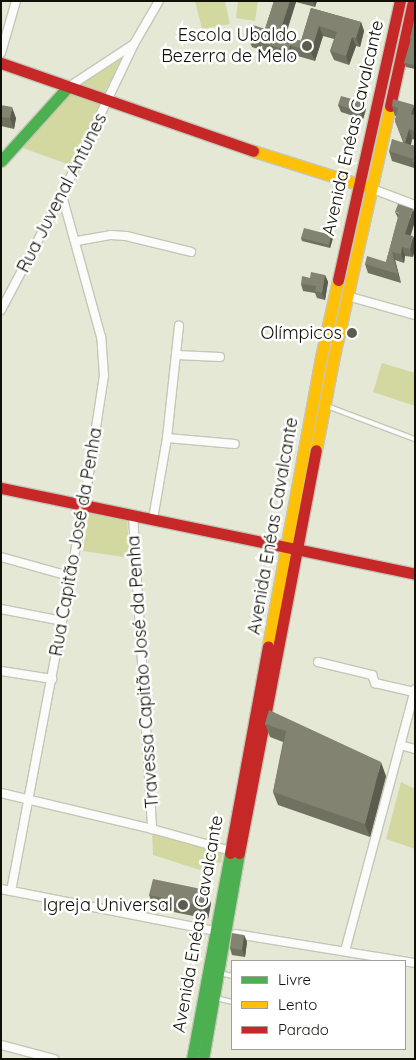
<!DOCTYPE html>
<html>
<head>
<meta charset="utf-8">
<style>
	body { margin:0 }
	#map { position:relative; width:416px; height:1060px; overflow:hidden; background:#e6e8d6; font-family:Quicksand,sans-serif }
	div>[style] { position:absolute }
	.green>* { inset:0; background:#d3d8a0 }
	.roads { filter:drop-shadow(1px 0 #c4c6b8) drop-shadow(-1px 0 #c4c6b8) drop-shadow(0 1px #c4c6b8) drop-shadow(0 -1px #c4c6b8) }
	.lane>* { height:4px; margin:-2px; padding:0 2px; transform-origin:2px; border-radius:2px; background:#fbfcf9 }
	.street>* { height:8px; margin:-4px; padding:0 4px; transform-origin:4px; border-radius:4px; background:#fbfcf9 }
	.fast>* { height:11px; margin:-5.5px; padding:0 5.5px; transform-origin:5.5px; border-radius:5.5px; background:#4caf50 }
	.slow>* { height:11px; margin:-5.5px; padding:0 5.5px; transform-origin:5.5px; border-radius:5.5px; background:#ffc107 }
	.jam>* { height:11px; margin:-5.5px; padding:0 5.5px; transform-origin:5.5px; border-radius:5.5px; background:#c62828 }
	.wall>* { inset:0; background:#707160 }
	.shaded-wall>* { inset:0; background:#5b5c4e }
	.building>* { inset:0; background:#828370 }
	.dots>* { width:14px; height:14px; translate:-50% -50%; box-sizing:border-box; border:2px solid #fff; border-radius:50% }
	span { translate:-50% -50%; white-space:nowrap; text-align:center; line-height:1.15; -webkit-text-stroke:5px #fff; paint-order:stroke }
	.poi-label { font-size:18px; color:#101106 }
	.right { translate:-100% -50%; text-align:right }
	.street-label { font-size:18px; color:#101106 }
	.frame { position:absolute; inset:0; border:2px solid #101106; pointer-events:none }
	.legend { position:absolute; left:231px; top:960px; width:175px; height:90px; box-sizing:border-box; background:#fff; border:1px solid #9fa09b; margin:0; padding:6px 9px; list-style:none; font-size:15px; color:#101106 }
	.legend li { display:flex; align-items:center; gap:10px; height:25px }
	.legend b { width:25px; border:1px solid #9fa09b }
</style>
</head>
<body>
<div id="map">
	<div class="green">
		<div style="clip-path:polygon(195px 1px,225px 1px,230px 24px,202px 29px)"></div>
		<div style="clip-path:polygon(238px 1px,258px 1px,255px 21px,236px 18px)"></div>
		<div style="clip-path:polygon(122px 58px,104px 94px,79px 86px)"></div>
		<div style="clip-path:polygon(68px 93px,101px 104px,70px 165px,20px 147px)"></div>
		<div style="clip-path:polygon(382px 363px,415px 373px,415px 406px,373px 392px)"></div>
		<div style="clip-path:polygon(89px 512px,127px 520px,130px 558px,83px 551px)"></div>
		<div style="clip-path:polygon(401px 782px,415px 789px,415px 849px,386px 839px)"></div>
		<div style="clip-path:polygon(152px 832px,223px 851px,221px 863px,205px 860px,200px 870px,153px 855px)"></div>
	</div>
	<div class="roads">
		<div class="lane">
			<div style="left:327px;top:406px;width:94px;rotate:20.6deg"></div>
			<div style="left:220px;top:973px;width:12px;rotate:14deg"></div>
			<div style="left:216px;top:998px;width:16px;rotate:14deg"></div>
		</div>
		<div class="street">
			<div style="left:1px;top:53px;width:54px;rotate:-73.9deg"></div>
			<div style="left:67px;top:88px;width:80px;rotate:-33.3deg"></div>
			<div style="left:370px;top:188px;width:48px;rotate:20.7deg"></div>
			<div style="left:77px;top:241px;width:35px;rotate:-10deg"></div>
			<div style="left:111px;top:235px;width:15px;rotate:4deg"></div>
			<div style="left:126px;top:236px;width:67px;rotate:13.8deg"></div>
			<div style="left:347px;top:296px;width:71px;rotate:15.6deg"></div>
			<div style="left:1px;top:310px;width:130px;rotate:-62.1deg"></div>
			<div style="left:62px;top:195px;width:167px;rotate:-64.5deg"></div>
			<div style="left:134px;top:44px;width:50px;rotate:-59.8deg"></div>
			<div style="left:177px;top:355px;width:43px;rotate:2.7deg"></div>
			<div style="left:167px;top:438px;width:68px;rotate:5deg"></div>
			<div style="left:133px;top:515px;width:315px;rotate:86.5deg"></div>
			<div style="left:153px;top:519px;width:82px;rotate:-80.2deg"></div>
			<div style="left:167px;top:438px;width:113px;rotate:-83.9deg"></div>
			<div style="left:1px;top:557px;width:71px;rotate:15.6deg"></div>
			<div style="left:1px;top:609px;width:62px;rotate:11.1deg"></div>
			<div style="left:318px;top:662px;width:56px;rotate:13.5deg"></div>
			<div style="left:372px;top:675px;width:9px;rotate:69deg"></div>
			<div style="left:375px;top:683px;width:40px;rotate:13deg"></div>
			<div style="left:1px;top:671px;width:52px;rotate:8.9deg"></div>
			<div style="left:400px;top:745px;width:16px;rotate:15deg"></div>
			<div style="left:1px;top:793px;width:155px;rotate:13.4deg"></div>
			<div style="left:152px;top:829px;width:86px;rotate:15.5deg"></div>
			<div style="left:1px;top:889px;width:223px;rotate:11.1deg"></div>
			<div style="left:11px;top:891px;width:392px;rotate:-79.3deg"></div>
			<div style="left:84px;top:506px;width:132px;rotate:-81.3deg"></div>
			<div style="left:104px;top:376px;width:39px;rotate:-94deg"></div>
			<div style="left:101px;top:337px;width:147px;rotate:-105.4deg"></div>
			<div style="left:236px;top:934px;width:181px;rotate:9.2deg"></div>
			<div style="left:345px;top:951px;width:271px;rotate:-75deg"></div>
			<div style="left:1px;top:1045px;width:55px;rotate:14.8deg"></div>
		</div>
		<div class="fast">
			<div style="left:1px;top:161px;width:98px;rotate:-47.9deg"></div>
			<div style="left:192px;top:1059px;width:209px;rotate:-79.5deg"></div>
			<div style="left:203px;top:1059px;width:209px;rotate:-80.1deg"></div>
		</div>
		<div class="slow">
			<div style="left:253px;top:151px;width:116px;rotate:17.5deg"></div>
			<div style="left:316px;top:450px;width:96px;rotate:-79.2deg"></div>
			<div style="left:334px;top:356px;width:256px;rotate:-77.4deg"></div>
			<div style="left:268px;top:646px;width:298px;rotate:-79.6deg"></div>
			<div style="left:322px;top:353px;width:75px;rotate:-77.6deg"></div>
		</div>
		<div class="jam">
			<div style="left:1px;top:63px;width:267px;rotate:19.2deg"></div>
			<div style="left:390px;top:106px;width:107px;rotate:-77.6deg"></div>
			<div style="left:338px;top:280px;width:286px;rotate:-77.5deg"></div>
			<div style="left:1px;top:488px;width:423px;rotate:11.7deg"></div>
			<div style="left:230px;top:853px;width:210px;rotate:-79.6deg"></div>
			<div style="left:239px;top:853px;width:410px;rotate:-79.2deg"></div>
		</div>
	</div>
	<div class="wall">
		<div style="clip-path:polygon(274px 1px,317px 1px,315px 7px,296px 2px,285px 36px,301px 41px,311px 8px,361px 22px,364px 31px,360px 47px,356px 46px,349px 65px,334px 60px,330px 51px,334px 39px,323px 36px,315px 61px,294px 55px,292px 60px,252px 47px,248px 38px,265px 29px)"></div>
		<div style="clip-path:polygon(415px 16px,415px 69px,406px 67px,404px 63px,411px 41px,410px 39px)"></div>
		<div style="clip-path:polygon(363px 102px,366px 109px,363px 119px,341px 112px,338px 105px)"></div>
		<div style="clip-path:polygon(1px 105px,16px 118px,14px 129px,1px 126px)"></div>
		<div style="clip-path:polygon(392px 106px,415px 108px,415px 140px,412px 139px,411px 145px,415px 146px,415px 169px,414px 168px,392px 161px,389px 151px,403px 142px,395px 121px,396px 116px,395px 116px)"></div>
		<div style="clip-path:polygon(395px 212px,415px 221px,411px 235px,413px 257px,405px 256px,404px 263px,395px 260px,401px 283px,368px 273px,365px 264px,386px 262px,398px 218px)"></div>
		<div style="clip-path:polygon(301px 238px,333px 238px,330px 248px,302px 241px)"></div>
		<div style="clip-path:polygon(325px 275px,328px 282px,325px 300px,317px 298px,315px 293px,303px 291px,301px 284px,310px 278px)"></div>
		<div style="clip-path:polygon(269px 710px,386px 776px,370px 837px,278px 805px,273px 792px,283px 742px,270px 737px,265px 724px)"></div>
		<div style="clip-path:polygon(206px 890px,211px 903px,208px 919px,154px 908px,149px 895px)"></div>
		<div style="clip-path:polygon(244px 935px,247px 942px,245px 957px,232px 955px,230px 948px)"></div>
	</div>
	<div class="shaded-wall">
		<div style="clip-path:polygon(290px 1px,296px 2px,283px 44px,279px 34px)"></div>
		<div style="clip-path:polygon(313px 1px,317px 1px,315px 7px)"></div>
		<div style="clip-path:polygon(361px 22px,364px 31px,360px 47px,356px 38px)"></div>
		<div style="clip-path:polygon(319px 26px,323px 36px,315px 61px,311px 52px)"></div>
		<div style="clip-path:polygon(352px 37px,356px 46px,349px 65px,346px 56px)"></div>
		<div style="clip-path:polygon(290px 45px,294px 55px,292px 60px,289px 51px)"></div>
		<div style="clip-path:polygon(363px 102px,366px 109px,363px 119px,361px 112px)"></div>
		<div style="clip-path:polygon(414px 105px,415px 108px,414px 124px,411px 114px)"></div>
		<div style="clip-path:polygon(12px 107px,16px 118px,14px 129px,10px 118px)"></div>
		<div style="clip-path:polygon(409px 129px,412px 139px,409px 153px,405px 143px)"></div>
		<div style="clip-path:polygon(413px 209px,415px 214px,415px 221px,408px 242px,405px 234px)"></div>
		<div style="clip-path:polygon(331px 235px,333px 238px,330px 248px,329px 245px)"></div>
		<div style="clip-path:polygon(413px 236px,415px 240px,415px 250px,413px 257px,410px 249px)"></div>
		<div style="clip-path:polygon(402px 247px,405px 256px,404px 263px,401px 254px)"></div>
		<div style="clip-path:polygon(392px 252px,395px 260px,401px 283px,398px 274px)"></div>
		<div style="clip-path:polygon(325px 275px,328px 282px,325px 300px,322px 293px)"></div>
		<div style="clip-path:polygon(381px 762px,386px 776px,370px 837px,365px 824px)"></div>
		<div style="clip-path:polygon(206px 890px,211px 903px,208px 919px,203px 906px)"></div>
		<div style="clip-path:polygon(244px 935px,247px 942px,245px 957px,242px 950px)"></div>
	</div>
	<div class="building">
		<div style="clip-path:polygon(274px 1px,290px 1px,279px 34px,301px 41px,311px 8px,361px 22px,356px 38px,352px 37px,346px 56px,330px 51px,337px 32px,319px 26px,311px 52px,290px 45px,289px 51px,248px 38px,253px 25px,265px 29px)"></div>
		<div style="clip-path:polygon(415px 16px,415px 65px,404px 63px,411px 39px,410px 39px)"></div>
		<div style="clip-path:polygon(341px 96px,363px 102px,361px 112px,338px 105px)"></div>
		<div style="clip-path:polygon(393px 99px,414px 105px,411px 114px,415px 115px,415px 131px,409px 129px,405px 143px,415px 146px,415px 162px,412px 162px,413px 159px,389px 151px,392px 139px,404px 143px,395px 121px,398px 108px,392px 106px)"></div>
		<div style="clip-path:polygon(1px 105px,12px 107px,10px 118px,1px 117px)"></div>
		<div style="clip-path:polygon(398px 204px,413px 209px,405px 234px,413px 236px,410px 249px,402px 247px,401px 254px,392px 252px,398px 274px,365px 264px,367px 256px,386px 262px,399px 213px,395px 212px)"></div>
		<div style="clip-path:polygon(304px 228px,331px 235px,329px 245px,301px 238px)"></div>
		<div style="clip-path:polygon(311px 272px,325px 275px,322px 293px,315px 291px,316px 286px,301px 284px,302px 276px,310px 278px)"></div>
		<div style="clip-path:polygon(269px 710px,381px 762px,365px 824px,273px 792px,286px 731px,265px 724px)"></div>
		<div style="clip-path:polygon(153px 879px,206px 890px,203px 906px,149px 895px)"></div>
		<div style="clip-path:polygon(232px 933px,244px 935px,242px 950px,230px 948px)"></div>
	</div>
	<div class="dots">
		<div style="left:307px;top:46px;background:#5b5c4f"></div>
		<div style="left:352px;top:333px;background:#5b5c4f"></div>
		<div style="left:183px;top:905px;background:#5b5c4f"></div>
	</div>
	<div class="poi-label">
		<span class="right" style="left:297px;top:46px">Escola Ubaldo<br>Bezerra de Melo</span>
		<span class="right" style="left:342px;top:333px">Olímpicos</span>
		<span class="right" style="left:173px;top:905px">Igreja Universal</span>
	</div>
	<div class="street-label">
		<span style="left:353px;top:128px;rotate:-77deg">Avenida Enéas Cavalcante</span>
		<span style="left:62px;top:193px;rotate:-63deg">Rua Juvenal Antunes</span>
		<span style="left:273px;top:526px;rotate:-80deg">Avenida Enéas Cavalcante</span>
		<span style="left:76px;top:542px;rotate:-80deg">Rua Capitão José da Penha</span>
		<span style="left:143px;top:672px;rotate:-94deg">Travessa Capitão José da Penha</span>
		<span style="left:198px;top:924px;rotate:-80deg">Avenida Enéas Cavalcante</span>
	</div>
	<div class="frame"></div>
	<ul class="legend">
	<li><b style="height:6px;background:#4caf50"></b>Livre</li>
	<li><b style="height:6px;background:#ffc107"></b>Lento</li>
	<li><b style="height:6px;background:#c62828"></b>Parado</li>
	</ul>
</div>
</body>
</html>
